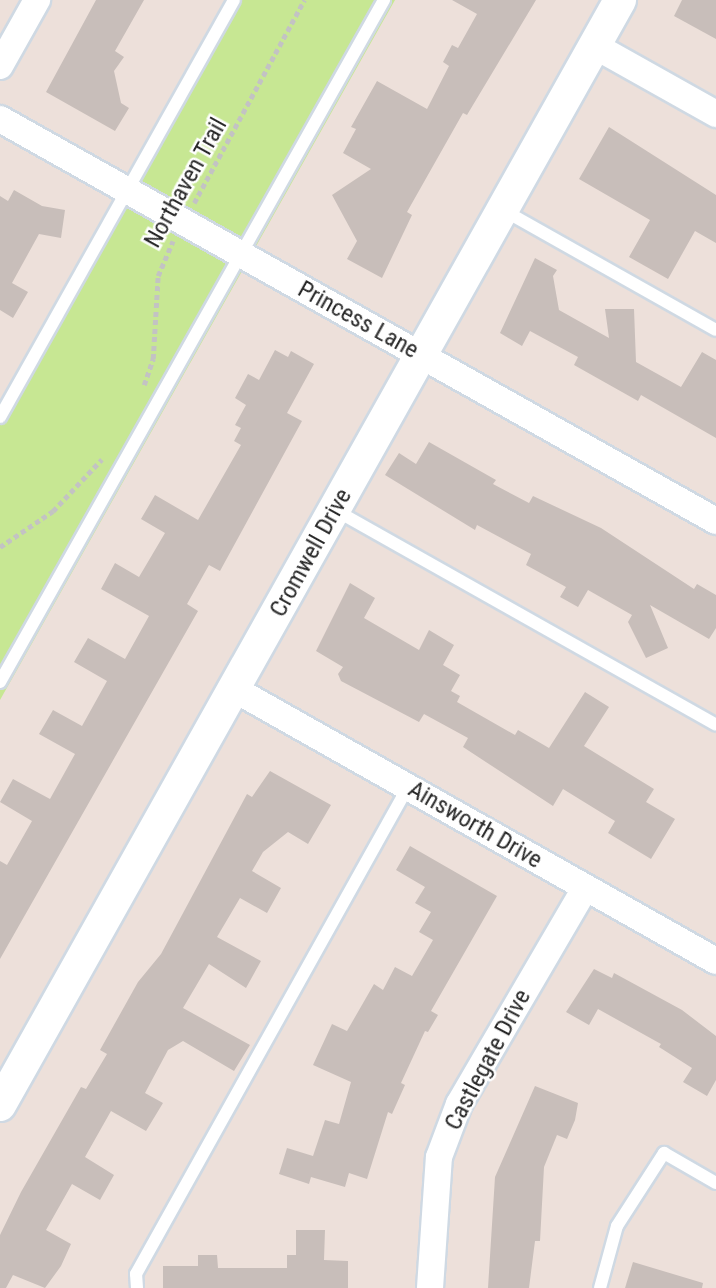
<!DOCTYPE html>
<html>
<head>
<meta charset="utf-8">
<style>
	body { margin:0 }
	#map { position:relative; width:716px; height:1288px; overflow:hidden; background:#ede0da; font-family:"Roboto Condensed",sans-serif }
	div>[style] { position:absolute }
	.green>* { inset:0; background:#c7e793 }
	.building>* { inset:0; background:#c8beba }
	.path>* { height:4.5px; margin-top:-2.25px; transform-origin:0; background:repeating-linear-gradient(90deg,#c3c3c3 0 5px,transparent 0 8.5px) }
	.roads { filter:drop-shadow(2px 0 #cfd9e3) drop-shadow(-2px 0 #cfd9e3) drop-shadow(0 2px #cfd9e3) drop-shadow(0 -2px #cfd9e3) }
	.service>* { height:12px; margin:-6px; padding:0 6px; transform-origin:6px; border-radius:6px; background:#fff }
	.minor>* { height:26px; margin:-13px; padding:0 13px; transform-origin:13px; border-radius:13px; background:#fff }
	.tertiary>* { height:32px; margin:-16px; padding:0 16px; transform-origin:16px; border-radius:16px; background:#fff }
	span { translate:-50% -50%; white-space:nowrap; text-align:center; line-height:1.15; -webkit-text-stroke:5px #fff; paint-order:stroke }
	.street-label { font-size:24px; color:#292929 }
</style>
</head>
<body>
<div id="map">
	<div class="green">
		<div style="clip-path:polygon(237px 0,395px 0,0 700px,0 420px)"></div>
	</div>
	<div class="building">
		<div style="clip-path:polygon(96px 0,144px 0,115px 51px,124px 57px,114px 71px,121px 103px,129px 108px,115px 131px,46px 92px)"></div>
		<div style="clip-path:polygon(452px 0,536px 0,467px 115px,463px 113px,407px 212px,412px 215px,382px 278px,347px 259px,357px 241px,332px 195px,371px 169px,343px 153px,356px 129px,351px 127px,377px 81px,427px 109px,449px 66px,443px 62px,452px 45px,458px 48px,477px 14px)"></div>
		<div style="clip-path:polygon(682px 0,716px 0,716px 39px,674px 16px)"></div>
		<div style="clip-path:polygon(609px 127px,716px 195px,716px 243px,695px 231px,668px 279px,629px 257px,650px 220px,579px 179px)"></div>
		<div style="clip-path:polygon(14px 190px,42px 206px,65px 210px,61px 238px,39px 234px,12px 283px,28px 292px,13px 318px,0 310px,0 196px,8px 201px)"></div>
		<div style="clip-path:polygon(535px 258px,557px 270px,553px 276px,559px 310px,609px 338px,605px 309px,634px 309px,636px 362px,681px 387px,702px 352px,716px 360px,716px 438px,641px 395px,638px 401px,574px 365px,578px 357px,530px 331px,522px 346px,500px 333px)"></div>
		<div style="clip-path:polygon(275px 350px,288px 357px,291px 351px,314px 364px,287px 413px,302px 421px,220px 571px,209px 565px,187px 604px,198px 611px,0 959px,0 861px,7px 865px,32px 821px,0 802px,13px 779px,50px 799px,75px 754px,39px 734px,53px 710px,82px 726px,107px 681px,74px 662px,88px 638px,125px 659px,149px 616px,101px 589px,115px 563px,139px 577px,165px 533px,141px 519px,155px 495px,198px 520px,241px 445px,234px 441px,241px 428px,235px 425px,246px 405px,235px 398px,248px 374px,259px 380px)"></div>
		<div style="clip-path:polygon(429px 442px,496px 480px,493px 484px,529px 503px,533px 496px,601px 528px,694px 589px,697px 584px,716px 595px,716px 628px,709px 639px,650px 605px,668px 648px,646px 658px,628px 622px,632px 615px,588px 590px,578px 607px,560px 597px,566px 587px,526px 565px,531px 554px,477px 525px,475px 530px,385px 475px,399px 453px,416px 464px)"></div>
		<div style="clip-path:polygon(350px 583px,375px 598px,364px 618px,419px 650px,429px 630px,454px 645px,443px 665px,460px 675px,451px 691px,460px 696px,457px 702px,515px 735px,518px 730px,549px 748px,585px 692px,609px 707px,584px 746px,654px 789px,646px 802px,675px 819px,651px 859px,608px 833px,615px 821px,563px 789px,553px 806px,463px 747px,468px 738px,424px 714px,419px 722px,341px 681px,338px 674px,343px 667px,316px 651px)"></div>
		<div style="clip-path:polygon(270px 771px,331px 805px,308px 844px,288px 832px,263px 852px,252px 871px,281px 888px,267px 913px,240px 898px,217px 937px,261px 961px,246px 988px,209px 964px,183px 1008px,250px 1045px,234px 1071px,183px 1041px,168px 1050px,145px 1093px,163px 1103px,146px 1131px,111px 1111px,85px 1157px,114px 1175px,100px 1200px,72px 1184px,46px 1230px,71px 1244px,61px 1266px,45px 1288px,13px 1275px,6px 1288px,0 1288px,0 1235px,21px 1192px,81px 1087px,86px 1089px,107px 1054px,100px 1050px,138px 982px,161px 954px,247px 794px,252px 797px)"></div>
		<div style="clip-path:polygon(410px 846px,497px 896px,431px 1011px,438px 1015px,428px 1032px,425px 1031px,401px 1083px,405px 1085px,392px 1114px,388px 1112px,367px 1179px,349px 1173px,345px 1187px,311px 1177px,309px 1184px,279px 1174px,287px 1148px,313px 1156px,325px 1120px,339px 1124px,351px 1082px,313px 1065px,332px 1024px,347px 1031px,374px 984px,383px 990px,395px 967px,412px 976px,433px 940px,419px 932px,431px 912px,415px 903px,425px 887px,396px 870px)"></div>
		<div style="clip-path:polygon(594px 969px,612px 978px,614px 973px,682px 1010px,716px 1036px,716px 1080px,707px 1096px,683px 1082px,692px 1068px,659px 1047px,661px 1044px,598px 1009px,589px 1025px,566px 1012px)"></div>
		<div style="clip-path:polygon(535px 1086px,578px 1103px,575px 1120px,567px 1139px,557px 1135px,544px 1167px,540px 1241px,535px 1241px,529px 1288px,488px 1288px,495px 1177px)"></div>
		<div style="clip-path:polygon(296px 1230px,325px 1230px,324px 1260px,348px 1261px,348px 1288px,163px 1288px,163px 1266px,198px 1266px,198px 1255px,217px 1255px,218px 1268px,287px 1268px,287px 1255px,296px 1255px)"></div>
		<div style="clip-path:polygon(633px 1262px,703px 1283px,702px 1288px,625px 1288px)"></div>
	</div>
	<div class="path">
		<div style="left:194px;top:203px;width:231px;rotate:-61.5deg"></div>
		<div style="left:144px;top:385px;width:28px;rotate:-71deg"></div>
		<div style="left:153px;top:359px;width:83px;rotate:-86.6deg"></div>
		<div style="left:158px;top:276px;width:38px;rotate:-67deg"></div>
		<div style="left:0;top:547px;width:64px;rotate:-34.2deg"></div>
		<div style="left:53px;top:511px;width:71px;rotate:-46.7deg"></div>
	</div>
	<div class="roads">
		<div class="service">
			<div style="left:503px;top:210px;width:244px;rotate:29.4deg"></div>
			<div style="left:0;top:417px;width:478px;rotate:-60.7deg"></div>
			<div style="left:335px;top:510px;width:437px;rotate:29.4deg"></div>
			<div style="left:0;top:682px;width:783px;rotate:-60.62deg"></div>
			<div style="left:137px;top:1288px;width:14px;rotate:-94deg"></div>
			<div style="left:136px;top:1274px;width:558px;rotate:-60.82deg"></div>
			<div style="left:600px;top:1288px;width:64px;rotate:-74.7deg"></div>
			<div style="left:617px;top:1226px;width:87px;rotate:-57.2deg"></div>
			<div style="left:664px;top:1153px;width:60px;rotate:30deg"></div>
		</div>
		<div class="minor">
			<div style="left:595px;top:46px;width:139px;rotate:29.3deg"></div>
			<div style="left:0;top:66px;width:76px;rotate:-60.7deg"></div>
			<div style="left:0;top:119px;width:821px;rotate:29.31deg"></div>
			<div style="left:234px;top:689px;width:553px;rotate:29.44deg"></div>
			<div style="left:430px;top:1288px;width:131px;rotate:-86.1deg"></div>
			<div style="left:439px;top:1157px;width:57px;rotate:-69.3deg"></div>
			<div style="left:459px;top:1104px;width:250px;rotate:-59.7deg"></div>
		</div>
		<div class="tertiary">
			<div style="left:0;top:1105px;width:1267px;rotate:-60.7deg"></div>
		</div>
	</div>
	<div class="street-label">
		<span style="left:186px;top:183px;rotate:-61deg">Northaven Trail</span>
		<span style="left:358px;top:320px;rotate:29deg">Princess Lane</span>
		<span style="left:311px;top:553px;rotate:-61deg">Cromwell Drive</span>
		<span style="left:475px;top:825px;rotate:30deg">Ainsworth Drive</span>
		<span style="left:488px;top:1060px;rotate:-62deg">Castlegate Drive</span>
	</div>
</div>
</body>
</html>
